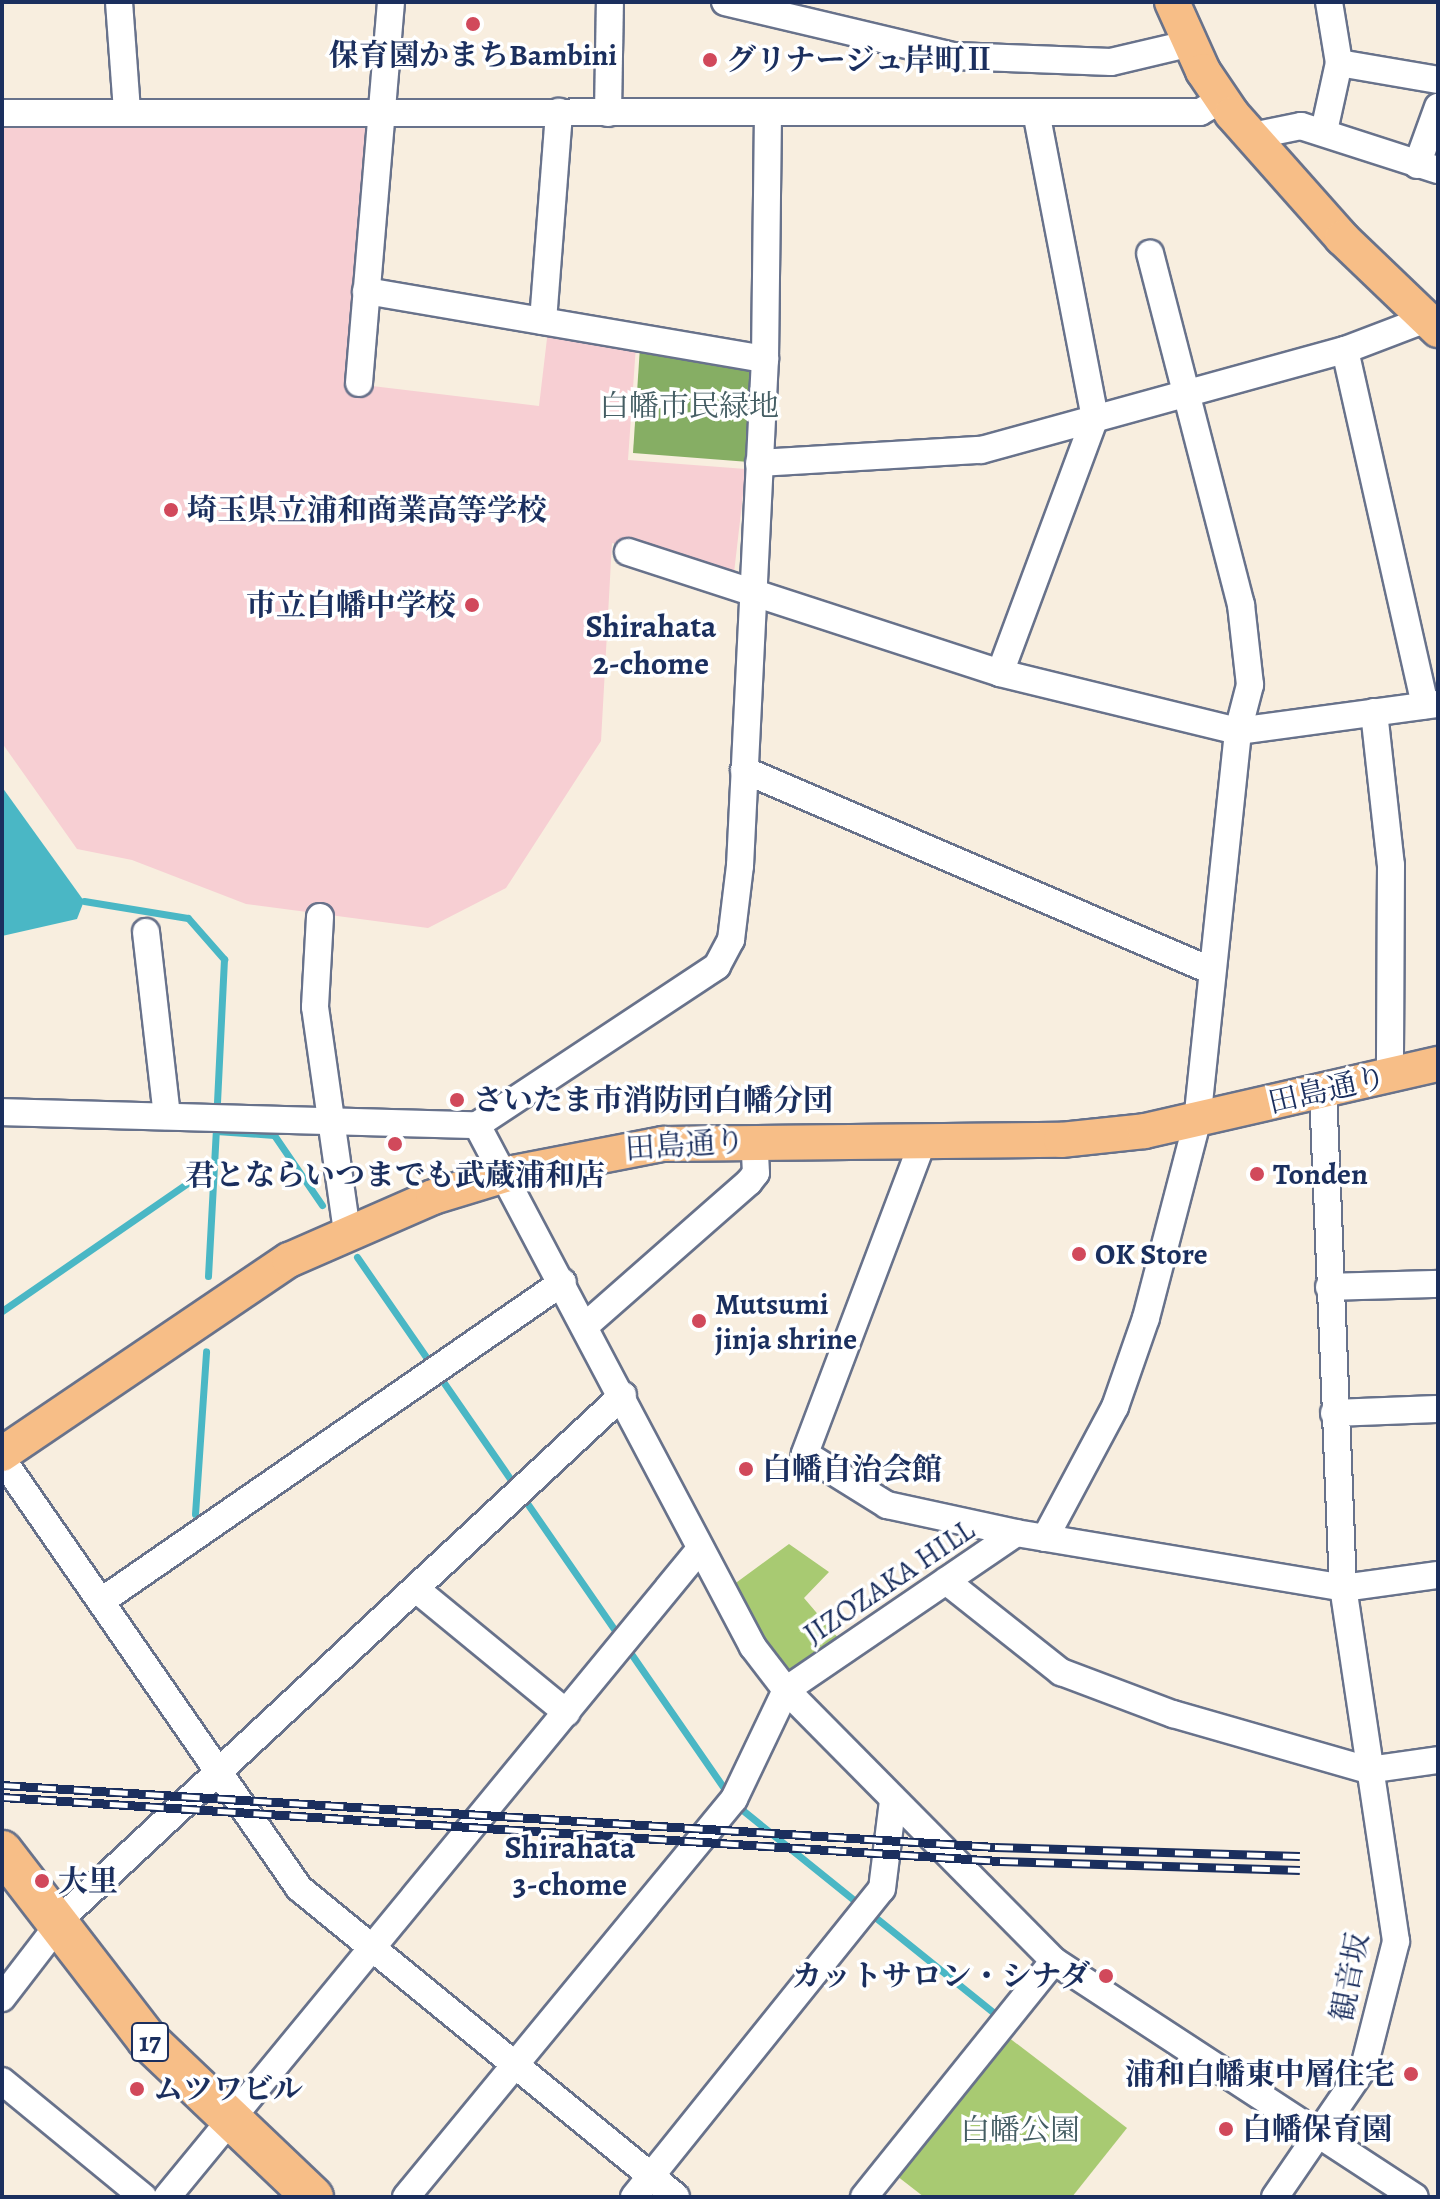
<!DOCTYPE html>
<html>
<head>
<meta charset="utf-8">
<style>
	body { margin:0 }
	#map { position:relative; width:1440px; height:2199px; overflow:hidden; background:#f8eedf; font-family:Alegreya,"Noto Serif JP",serif }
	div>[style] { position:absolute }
	.built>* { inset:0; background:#f7cfd3 }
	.green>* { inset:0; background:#a8ca72 }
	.forest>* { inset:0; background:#86ae64 }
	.water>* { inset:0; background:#4ab7c5 }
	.stream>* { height:7px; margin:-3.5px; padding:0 3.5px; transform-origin:3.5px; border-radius:3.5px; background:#4ab7c5 }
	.roads { filter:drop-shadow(2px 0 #68728b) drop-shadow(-2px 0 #68728b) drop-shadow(0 2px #68728b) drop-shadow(0 -2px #68728b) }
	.minor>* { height:26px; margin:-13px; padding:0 13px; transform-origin:13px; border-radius:13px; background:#fff }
	.major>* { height:34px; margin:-17px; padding:0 17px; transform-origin:17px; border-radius:17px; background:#f7be87 }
	.highway>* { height:40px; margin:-20px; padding:0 20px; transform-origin:20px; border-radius:20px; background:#f7be87 }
	.rail>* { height:9px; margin-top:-4.5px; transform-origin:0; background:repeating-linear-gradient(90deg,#fff 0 18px,#1b2f5e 0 36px); box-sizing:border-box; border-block:2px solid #1b2f5e }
	.dots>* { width:22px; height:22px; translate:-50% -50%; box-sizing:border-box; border:4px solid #fff; border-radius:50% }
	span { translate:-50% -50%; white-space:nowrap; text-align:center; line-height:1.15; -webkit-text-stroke:7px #fff; paint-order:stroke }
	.shield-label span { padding:2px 6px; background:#fff; border:2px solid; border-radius:6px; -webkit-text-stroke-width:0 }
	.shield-label { font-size:28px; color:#1b2f5e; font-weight:700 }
	.poi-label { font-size:30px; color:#1b2f5e; font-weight:700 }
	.left { translate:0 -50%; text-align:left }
	.right { translate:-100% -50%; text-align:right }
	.park-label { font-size:30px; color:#455e64 }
	.street-label { font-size:30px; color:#1b2f5e }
	.neighbourhood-label { font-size:32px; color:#1b2f5e; font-weight:700 }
	.frame { position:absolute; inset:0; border:4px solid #1b2f5e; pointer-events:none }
</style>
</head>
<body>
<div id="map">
	<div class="built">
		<div style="clip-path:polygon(372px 118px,347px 383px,539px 406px,548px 330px,636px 345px,628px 460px,746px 469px,734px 573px,612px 543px,601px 741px,506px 888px,428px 928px,246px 904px,132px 860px,77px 849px,2px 743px,2px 119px)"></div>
	</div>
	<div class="green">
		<div style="clip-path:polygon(789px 1544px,829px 1572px,804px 1598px,839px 1639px,788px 1674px,733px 1585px)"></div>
		<div style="clip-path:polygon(1008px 2037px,1127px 2128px,1072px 2197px,924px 2197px,897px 2176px)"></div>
	</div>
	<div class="forest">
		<div style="clip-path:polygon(640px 347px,756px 367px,749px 462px,633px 453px)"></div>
	</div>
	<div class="water">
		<div style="clip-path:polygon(2px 787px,84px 901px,77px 919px,2px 936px)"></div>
	</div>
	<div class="stream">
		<div style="left:84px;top:901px;width:105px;rotate:9.3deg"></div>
		<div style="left:188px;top:918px;width:55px;rotate:48.7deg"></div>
		<div style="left:224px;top:959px;width:145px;rotate:92.8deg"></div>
		<div style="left:216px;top:1131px;width:58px;rotate:3.9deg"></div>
		<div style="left:274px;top:1135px;width:85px;rotate:55.6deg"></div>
		<div style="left:357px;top:1257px;width:653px;rotate:55.36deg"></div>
		<div style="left:208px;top:1276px;width:147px;rotate:-86.9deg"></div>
		<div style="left:2px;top:1311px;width:257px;rotate:-34.6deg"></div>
		<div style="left:195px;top:1514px;width:163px;rotate:-86.1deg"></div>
		<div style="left:735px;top:1804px;width:338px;rotate:38.9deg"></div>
	</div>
	<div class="roads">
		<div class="minor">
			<div style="left:119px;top:2px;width:110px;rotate:85.8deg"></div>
			<div style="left:725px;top:2px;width:235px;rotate:13.3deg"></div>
			<div style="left:954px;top:56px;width:157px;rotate:2.2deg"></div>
			<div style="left:1111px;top:62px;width:79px;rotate:-13.2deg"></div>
			<div style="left:1329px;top:2px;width:62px;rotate:80.7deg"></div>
			<div style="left:1339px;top:63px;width:100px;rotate:9.7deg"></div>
			<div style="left:2px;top:113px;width:1198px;rotate:-0.05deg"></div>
			<div style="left:1200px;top:112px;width:24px;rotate:-30deg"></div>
			<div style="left:608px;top:113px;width:111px;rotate:-89deg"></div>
			<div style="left:1324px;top:131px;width:70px;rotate:-77.6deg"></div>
			<div style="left:1252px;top:136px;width:50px;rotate:-11.5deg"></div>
			<div style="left:1301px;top:126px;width:144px;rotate:17.8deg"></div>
			<div style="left:1417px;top:165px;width:62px;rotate:-70.1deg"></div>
			<div style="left:366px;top:291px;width:405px;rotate:9.7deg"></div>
			<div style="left:543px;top:321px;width:210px;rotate:-85.6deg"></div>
			<div style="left:1345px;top:350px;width:364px;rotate:77.3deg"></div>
			<div style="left:359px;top:383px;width:382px;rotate:-85.2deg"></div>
			<div style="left:759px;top:463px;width:222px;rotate:-3.4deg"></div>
			<div style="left:981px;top:450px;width:377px;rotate:-15.4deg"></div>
			<div style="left:1345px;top:350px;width:87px;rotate:-20.9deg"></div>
			<div style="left:628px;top:552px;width:391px;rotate:18deg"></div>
			<div style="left:1000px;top:673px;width:245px;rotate:13.7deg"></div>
			<div style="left:1238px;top:731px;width:202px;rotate:-7.7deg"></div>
			<div style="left:1000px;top:673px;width:272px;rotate:-69.6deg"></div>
			<div style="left:1095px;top:418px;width:311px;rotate:-100.9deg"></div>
			<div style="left:1374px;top:712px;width:154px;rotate:83.7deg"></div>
			<div style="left:1391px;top:865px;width:210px;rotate:90.3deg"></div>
			<div style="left:744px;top:770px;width:509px;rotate:23.24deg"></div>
			<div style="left:320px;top:917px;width:90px;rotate:93.2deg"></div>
			<div style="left:315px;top:1007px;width:226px;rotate:81.9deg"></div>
			<div style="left:146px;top:932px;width:185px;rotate:83.5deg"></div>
			<div style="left:2px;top:1112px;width:475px;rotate:1.6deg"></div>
			<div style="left:477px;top:1125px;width:288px;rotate:-33.5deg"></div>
			<div style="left:717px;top:966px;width:30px;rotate:-62deg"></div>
			<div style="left:731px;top:940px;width:75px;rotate:-83.1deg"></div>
			<div style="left:740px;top:866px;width:508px;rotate:-87.18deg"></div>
			<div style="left:765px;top:359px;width:245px;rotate:-89.3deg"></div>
			<div style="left:477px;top:1125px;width:590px;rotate:62.13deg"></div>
			<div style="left:753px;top:1647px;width:54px;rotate:52.5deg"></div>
			<div style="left:786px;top:1690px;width:381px;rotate:45.3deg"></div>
			<div style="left:1054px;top:1961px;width:431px;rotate:33.2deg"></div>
			<div style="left:923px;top:1141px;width:335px;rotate:110.7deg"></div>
			<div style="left:805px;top:1454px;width:97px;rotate:31.9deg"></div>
			<div style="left:887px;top:1505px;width:132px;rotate:12.2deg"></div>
			<div style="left:1016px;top:1533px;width:332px;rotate:9.5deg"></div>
			<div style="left:1343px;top:1588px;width:96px;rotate:-7.8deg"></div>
			<div style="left:1329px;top:1287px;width:109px;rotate:-1.6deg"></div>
			<div style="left:585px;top:1326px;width:218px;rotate:-41.3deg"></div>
			<div style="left:749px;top:1182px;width:11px;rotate:-52deg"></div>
			<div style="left:756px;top:1173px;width:33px;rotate:-93deg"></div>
			<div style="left:1334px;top:1413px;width:102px;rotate:-2.2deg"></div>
			<div style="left:2px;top:1459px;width:522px;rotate:55.3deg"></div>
			<div style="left:299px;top:1888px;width:487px;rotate:39.3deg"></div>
			<div style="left:1045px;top:1538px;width:149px;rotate:-61.9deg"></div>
			<div style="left:1115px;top:1407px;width:94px;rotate:-70.8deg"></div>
			<div style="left:1146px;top:1318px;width:203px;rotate:-75.4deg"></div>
			<div style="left:1197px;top:1122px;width:393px;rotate:-84deg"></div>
			<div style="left:1238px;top:731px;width:48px;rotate:-75.4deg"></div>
			<div style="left:1250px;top:685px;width:81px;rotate:-96.4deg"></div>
			<div style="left:1241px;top:605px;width:363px;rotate:-104.5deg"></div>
			<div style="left:946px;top:1581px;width:147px;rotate:38.4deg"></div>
			<div style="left:1061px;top:1672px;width:120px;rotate:20.6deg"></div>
			<div style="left:1173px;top:1714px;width:203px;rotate:16deg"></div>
			<div style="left:1368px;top:1770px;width:71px;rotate:-8.1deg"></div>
			<div style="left:416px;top:1589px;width:195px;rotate:39.4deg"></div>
			<div style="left:103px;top:1600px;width:559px;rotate:-34.66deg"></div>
			<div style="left:2px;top:1998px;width:110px;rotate:-52.4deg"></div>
			<div style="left:69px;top:1911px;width:757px;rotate:-42.97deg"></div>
			<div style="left:2px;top:2081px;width:183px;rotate:39.4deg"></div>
			<div style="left:167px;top:2197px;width:839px;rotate:-50.56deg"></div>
			<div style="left:406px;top:2197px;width:516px;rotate:-50.51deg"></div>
			<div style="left:734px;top:1799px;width:121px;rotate:-64.5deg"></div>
			<div style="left:786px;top:1690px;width:278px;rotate:-34.3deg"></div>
			<div style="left:634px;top:2197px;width:395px;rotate:-51.2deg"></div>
			<div style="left:882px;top:1889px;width:89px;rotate:-82.9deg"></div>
			<div style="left:864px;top:2197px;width:303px;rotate:-51.2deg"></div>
			<div style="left:1275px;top:2197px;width:158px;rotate:-55.6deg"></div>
			<div style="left:1364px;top:2067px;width:130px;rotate:-75.7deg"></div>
			<div style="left:1396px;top:1941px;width:357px;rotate:-98.5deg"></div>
			<div style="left:1343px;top:1588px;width:497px;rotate:-92.3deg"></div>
		</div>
		<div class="major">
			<div style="left:1172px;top:2px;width:76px;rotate:65.8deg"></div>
			<div style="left:1203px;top:71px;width:52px;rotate:56deg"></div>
			<div style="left:1232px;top:114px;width:166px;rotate:48.4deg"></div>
			<div style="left:1342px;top:238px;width:133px;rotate:43.8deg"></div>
			<div style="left:2px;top:1454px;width:346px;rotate:-34.1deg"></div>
			<div style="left:289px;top:1260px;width:157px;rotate:-23.6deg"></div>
			<div style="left:433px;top:1197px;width:78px;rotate:-17deg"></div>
			<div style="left:508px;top:1174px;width:158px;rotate:-11deg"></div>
			<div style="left:663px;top:1144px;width:398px;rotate:-0.6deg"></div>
			<div style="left:1061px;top:1140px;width:84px;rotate:-6.1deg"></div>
			<div style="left:1145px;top:1131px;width:301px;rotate:-12.9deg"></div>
		</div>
		<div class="highway">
			<div style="left:2px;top:1851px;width:237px;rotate:52.4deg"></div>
			<div style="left:147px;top:2039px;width:229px;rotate:43.6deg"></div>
		</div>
	</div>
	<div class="rail">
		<div style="left:2px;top:1785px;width:995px;rotate:3.57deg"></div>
		<div style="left:995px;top:1847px;width:305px;rotate:1.7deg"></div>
		<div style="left:2px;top:1797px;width:1000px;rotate:3.67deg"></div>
		<div style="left:1000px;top:1861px;width:300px;rotate:1.7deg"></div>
	</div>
	<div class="dots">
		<div style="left:473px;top:24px;background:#d1495b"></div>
		<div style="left:710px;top:60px;background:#d1495b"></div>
		<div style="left:171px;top:510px;background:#d1495b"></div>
		<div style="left:472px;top:605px;background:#d1495b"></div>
		<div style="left:457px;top:1100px;background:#d1495b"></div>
		<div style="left:395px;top:1144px;background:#d1495b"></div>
		<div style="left:1257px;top:1174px;background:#d1495b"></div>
		<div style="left:1079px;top:1254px;background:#d1495b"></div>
		<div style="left:699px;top:1321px;background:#d1495b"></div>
		<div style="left:746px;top:1469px;background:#d1495b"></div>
		<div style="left:42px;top:1881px;background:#d1495b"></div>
		<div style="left:1106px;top:1976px;background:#d1495b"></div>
		<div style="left:1411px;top:2074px;background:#d1495b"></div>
		<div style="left:137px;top:2089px;background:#d1495b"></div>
		<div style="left:1226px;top:2129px;background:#d1495b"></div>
	</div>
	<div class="shield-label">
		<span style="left:150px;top:2042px">17</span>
	</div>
	<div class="poi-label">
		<span style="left:473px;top:55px">保育園かまちBambini</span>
		<span class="left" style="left:726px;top:60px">グリナージュ岸町Ⅱ</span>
		<span class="left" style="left:187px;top:510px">埼玉県立浦和商業高等学校</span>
		<span class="right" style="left:456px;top:605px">市立白幡中学校</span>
		<span class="left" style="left:473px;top:1100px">さいたま市消防団白幡分団</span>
		<span class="left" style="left:1273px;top:1174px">Tonden</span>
		<span style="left:395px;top:1175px">君とならいつまでも武蔵浦和店</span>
		<span class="left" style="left:1095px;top:1254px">OK Store</span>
		<span class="left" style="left:715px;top:1321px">Mutsumi<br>jinja shrine</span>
		<span class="left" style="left:762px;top:1469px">白幡自治会館</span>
		<span class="left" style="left:58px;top:1881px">大里</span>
		<span class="right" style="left:1090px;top:1976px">カットサロン・シナダ</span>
		<span class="right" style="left:1395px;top:2074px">浦和白幡東中層住宅</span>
		<span class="left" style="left:153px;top:2089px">ムツワビル</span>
		<span class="left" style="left:1242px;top:2129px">白幡保育園</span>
	</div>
	<div class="park-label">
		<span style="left:689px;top:406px">白幡市民緑地</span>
		<span style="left:1020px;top:2130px">白幡公園</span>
	</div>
	<div class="street-label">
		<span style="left:1327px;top:1090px;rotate:-13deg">田島通り</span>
		<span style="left:685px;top:1145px;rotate:-4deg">田島通り</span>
		<span style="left:889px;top:1582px;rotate:-34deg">JIZOZAKA HILL</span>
		<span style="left:1350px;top:1977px;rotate:-79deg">観音坂</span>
	</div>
	<div class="neighbourhood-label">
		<span style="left:651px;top:645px">Shirahata<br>2-chome</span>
		<span style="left:570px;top:1866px">Shirahata<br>3-chome</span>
	</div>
	<div class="frame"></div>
</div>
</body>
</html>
